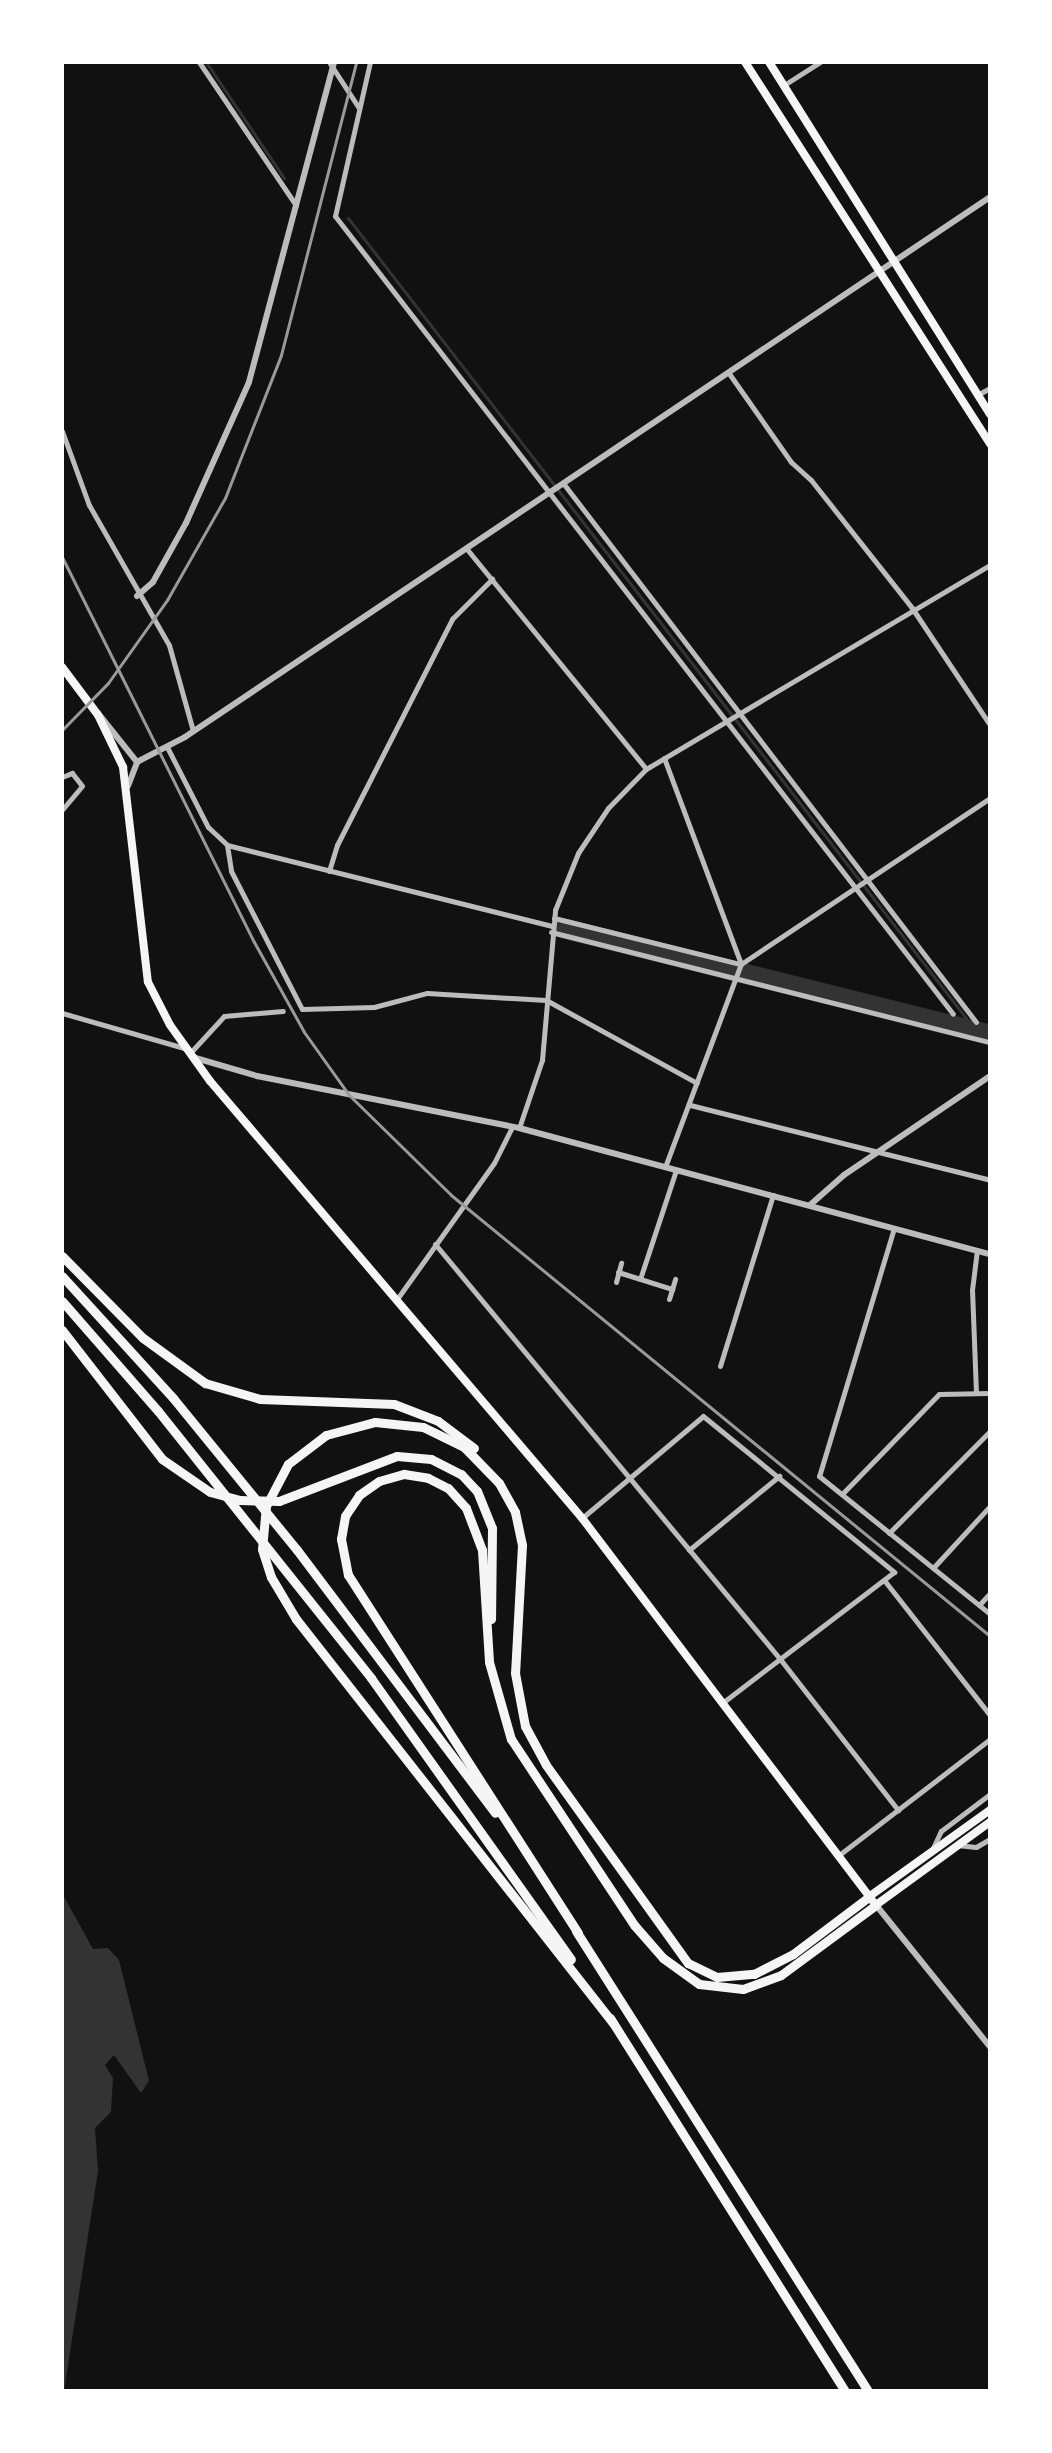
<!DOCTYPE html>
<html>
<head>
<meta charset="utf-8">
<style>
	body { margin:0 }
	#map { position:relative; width:1052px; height:2453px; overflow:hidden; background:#111; font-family:Cabin,sans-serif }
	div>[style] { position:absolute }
	.water>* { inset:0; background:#333 }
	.stream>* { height:3px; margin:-1.5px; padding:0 1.5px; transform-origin:1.5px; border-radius:1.5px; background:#333 }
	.river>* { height:20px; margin:-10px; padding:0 10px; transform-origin:10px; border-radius:10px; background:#333 }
	.minor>* { height:5px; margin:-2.5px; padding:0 2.5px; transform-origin:2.5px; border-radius:2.5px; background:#bcbcbc }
	.tertiary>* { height:6px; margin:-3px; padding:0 3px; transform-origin:3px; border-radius:3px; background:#bcbcbc }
	.primary>* { height:8px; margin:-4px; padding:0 4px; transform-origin:4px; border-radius:4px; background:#f5f5f5 }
	.motorway>* { height:9px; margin:-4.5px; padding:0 4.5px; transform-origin:4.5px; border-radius:4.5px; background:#f5f5f5 }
	.rail>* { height:3px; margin:-1.5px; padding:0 1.5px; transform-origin:1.5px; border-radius:1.5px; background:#9a9a9a }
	span { translate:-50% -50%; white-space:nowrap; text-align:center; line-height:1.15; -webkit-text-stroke:6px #fff; paint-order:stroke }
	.frame { position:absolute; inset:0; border:64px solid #fff; pointer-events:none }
</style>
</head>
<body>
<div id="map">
	<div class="water">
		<div style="clip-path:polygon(62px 1893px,93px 1949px,108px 1948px,119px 1960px,149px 2081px,141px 2093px,114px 2055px,105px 2065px,113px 2078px,111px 2112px,95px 2128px,98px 2171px,64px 2391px)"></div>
	</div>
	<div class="stream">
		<div style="left:206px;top:62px;width:140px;rotate:56.1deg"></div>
		<div style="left:348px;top:218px;width:1027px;rotate:52.32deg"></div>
	</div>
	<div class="river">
		<div style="left:562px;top:928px;width:441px;rotate:14deg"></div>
	</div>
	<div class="minor">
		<div style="left:199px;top:62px;width:173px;rotate:55.9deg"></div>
		<div style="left:329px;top:62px;width:55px;rotate:56.9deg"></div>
		<div style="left:370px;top:62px;width:158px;rotate:102.8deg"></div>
		<div style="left:335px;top:216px;width:1009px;rotate:52.24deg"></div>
		<div style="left:784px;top:85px;width:43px;rotate:-32.6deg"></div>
		<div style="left:728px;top:372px;width:110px;rotate:55deg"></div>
		<div style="left:791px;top:462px;width:27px;rotate:42deg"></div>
		<div style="left:811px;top:480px;width:163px;rotate:51.7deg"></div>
		<div style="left:912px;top:608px;width:141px;rotate:56.3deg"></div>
		<div style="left:979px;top:394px;width:13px;rotate:-29deg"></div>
		<div style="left:62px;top:431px;width:79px;rotate:70deg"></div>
		<div style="left:89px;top:505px;width:161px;rotate:60.3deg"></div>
		<div style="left:169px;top:645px;width:89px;rotate:74.4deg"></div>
		<div style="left:563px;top:483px;width:679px;rotate:52.54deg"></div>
		<div style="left:466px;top:548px;width:285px;rotate:50.8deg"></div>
		<div style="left:167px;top:747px;width:90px;rotate:62.9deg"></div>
		<div style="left:208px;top:827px;width:26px;rotate:43deg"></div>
		<div style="left:227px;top:845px;width:335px;rotate:14deg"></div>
		<div style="left:664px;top:758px;width:220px;rotate:69.5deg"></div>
		<div style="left:62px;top:777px;width:11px;rotate:-22deg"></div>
		<div style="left:72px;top:773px;width:16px;rotate:52deg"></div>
		<div style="left:82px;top:786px;width:31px;rotate:130deg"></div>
		<div style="left:227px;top:845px;width:26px;rotate:81deg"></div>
		<div style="left:231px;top:871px;width:155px;rotate:62.8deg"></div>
		<div style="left:302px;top:1009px;width:72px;rotate:-1.6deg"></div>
		<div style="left:374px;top:1007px;width:55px;rotate:-14.8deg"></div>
		<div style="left:427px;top:993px;width:119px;rotate:3.4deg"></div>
		<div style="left:546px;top:1000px;width:172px;rotate:28.8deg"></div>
		<div style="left:329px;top:871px;width:27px;rotate:-73deg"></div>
		<div style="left:337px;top:845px;width:254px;rotate:-63deg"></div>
		<div style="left:452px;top:619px;width:57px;rotate:-45deg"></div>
		<div style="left:554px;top:918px;width:192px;rotate:13.9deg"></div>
		<div style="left:551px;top:932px;width:453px;rotate:14.1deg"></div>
		<div style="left:62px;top:1013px;width:127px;rotate:16deg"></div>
		<div style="left:190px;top:1053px;width:50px;rotate:-47.4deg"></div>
		<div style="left:224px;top:1016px;width:59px;rotate:-4.8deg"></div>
		<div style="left:690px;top:1105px;width:309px;rotate:14deg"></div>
		<div style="left:519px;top:1128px;width:72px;rotate:-71.3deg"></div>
		<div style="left:542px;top:1060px;width:151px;rotate:-85deg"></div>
		<div style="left:555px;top:910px;width:61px;rotate:-68deg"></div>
		<div style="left:578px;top:853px;width:54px;rotate:-56.3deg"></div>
		<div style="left:608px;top:808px;width:54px;rotate:-45.7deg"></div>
		<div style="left:646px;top:769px;width:400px;rotate:-30.7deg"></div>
		<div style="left:665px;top:1167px;width:217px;rotate:-69.5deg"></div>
		<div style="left:741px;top:964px;width:299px;rotate:-33.7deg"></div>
		<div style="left:894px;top:1228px;width:259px;rotate:106.8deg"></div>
		<div style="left:819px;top:1476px;width:220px;rotate:38.9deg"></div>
		<div style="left:435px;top:1244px;width:540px;rotate:50.26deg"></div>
		<div style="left:780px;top:1659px;width:192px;rotate:52deg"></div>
		<div style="left:618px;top:1272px;width:57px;rotate:17.5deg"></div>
		<div style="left:640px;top:1279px;width:115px;rotate:-71.7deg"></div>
		<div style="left:616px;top:1282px;width:20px;rotate:-75deg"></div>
		<div style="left:397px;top:1299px;width:167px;rotate:-54.5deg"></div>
		<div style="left:494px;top:1163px;width:40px;rotate:-63.4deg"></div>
		<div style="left:669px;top:1299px;width:21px;rotate:-73deg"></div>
		<div style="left:720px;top:1366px;width:179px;rotate:-72.8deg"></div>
		<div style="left:976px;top:1393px;width:103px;rotate:-92.2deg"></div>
		<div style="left:972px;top:1290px;width:40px;rotate:-82.9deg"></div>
		<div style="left:842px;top:1494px;width:139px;rotate:-45.9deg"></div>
		<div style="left:939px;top:1394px;width:51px;rotate:-1.1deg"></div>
		<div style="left:582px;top:1518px;width:158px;rotate:-40.1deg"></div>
		<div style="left:703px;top:1416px;width:247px;rotate:39.2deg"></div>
		<div style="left:894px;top:1572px;width:216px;rotate:142.7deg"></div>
		<div style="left:889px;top:1533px;width:144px;rotate:-45.3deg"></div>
		<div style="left:689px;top:1550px;width:117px;rotate:-39.4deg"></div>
		<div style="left:933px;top:1568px;width:84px;rotate:-47.4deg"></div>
		<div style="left:884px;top:1580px;width:172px;rotate:51.9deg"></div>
		<div style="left:979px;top:1605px;width:16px;rotate:-47deg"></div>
		<div style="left:957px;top:1845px;width:19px;rotate:6deg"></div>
		<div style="left:976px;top:1847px;width:16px;rotate:-30deg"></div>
		<div style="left:932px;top:1850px;width:21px;rotate:-65deg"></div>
		<div style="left:941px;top:1831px;width:61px;rotate:-37.1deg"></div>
		<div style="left:839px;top:1855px;width:190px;rotate:-37.5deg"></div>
	</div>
	<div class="tertiary">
		<div style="left:137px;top:596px;width:21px;rotate:-41deg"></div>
		<div style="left:153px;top:582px;width:68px;rotate:-60.8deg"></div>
		<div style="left:186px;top:523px;width:154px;rotate:-65.9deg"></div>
		<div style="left:249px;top:382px;width:331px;rotate:-75.1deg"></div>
		<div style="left:101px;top:717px;width:58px;rotate:51.3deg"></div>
		<div style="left:137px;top:762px;width:54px;rotate:-27.5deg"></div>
		<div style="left:185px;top:737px;width:969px;rotate:-33.85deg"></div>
		<div style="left:128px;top:786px;width:26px;rotate:-69deg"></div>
		<div style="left:192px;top:1057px;width:68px;rotate:16.3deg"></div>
		<div style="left:257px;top:1076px;width:267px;rotate:11.2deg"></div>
		<div style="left:519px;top:1128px;width:488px;rotate:15deg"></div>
		<div style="left:810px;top:1205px;width:45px;rotate:-41.4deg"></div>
		<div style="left:844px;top:1175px;width:176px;rotate:-34.1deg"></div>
		<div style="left:876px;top:1905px;width:182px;rotate:51.2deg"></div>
	</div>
	<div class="primary">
		<div style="left:745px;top:62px;width:454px;rotate:57.3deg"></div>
		<div style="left:769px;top:62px;width:416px;rotate:57.9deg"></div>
		<div style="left:62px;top:667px;width:60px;rotate:53.1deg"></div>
		<div style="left:98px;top:715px;width:58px;rotate:64.3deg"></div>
		<div style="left:123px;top:767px;width:216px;rotate:83.4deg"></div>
		<div style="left:148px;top:982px;width:48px;rotate:62.9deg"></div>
		<div style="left:170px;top:1025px;width:69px;rotate:54.5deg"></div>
		<div style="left:210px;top:1081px;width:574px;rotate:49.59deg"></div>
		<div style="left:582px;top:1518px;width:486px;rotate:52.8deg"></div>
		<div style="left:876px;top:1905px;width:141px;rotate:-36.1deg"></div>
		<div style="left:870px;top:1896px;width:148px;rotate:-35.6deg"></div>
	</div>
	<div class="motorway">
		<div style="left:62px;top:1256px;width:115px;rotate:45.4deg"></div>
		<div style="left:143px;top:1338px;width:77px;rotate:36deg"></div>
		<div style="left:205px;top:1383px;width:57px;rotate:16.2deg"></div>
		<div style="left:260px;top:1399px;width:134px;rotate:2.1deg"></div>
		<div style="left:394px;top:1404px;width:47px;rotate:21.1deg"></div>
		<div style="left:438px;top:1421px;width:45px;rotate:36.9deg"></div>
		<div style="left:62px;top:1276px;width:165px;rotate:47.7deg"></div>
		<div style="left:173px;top:1398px;width:196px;rotate:50.8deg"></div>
		<div style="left:297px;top:1550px;width:329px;rotate:53deg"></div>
		<div style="left:62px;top:1301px;width:146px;rotate:48.9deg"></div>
		<div style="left:158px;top:1411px;width:342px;rotate:51.4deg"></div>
		<div style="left:371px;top:1678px;width:345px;rotate:54.6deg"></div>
		<div style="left:62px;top:1330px;width:163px;rotate:52.2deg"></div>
		<div style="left:162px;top:1459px;width:58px;rotate:34.5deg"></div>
		<div style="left:210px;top:1492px;width:30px;rotate:15deg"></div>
		<div style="left:239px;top:1500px;width:40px;rotate:1.4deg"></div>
		<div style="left:279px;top:1501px;width:126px;rotate:-20.9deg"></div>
		<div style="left:397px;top:1456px;width:34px;rotate:5deg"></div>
		<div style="left:431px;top:1459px;width:34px;rotate:27deg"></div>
		<div style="left:461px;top:1474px;width:23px;rotate:47deg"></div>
		<div style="left:477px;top:1491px;width:40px;rotate:68deg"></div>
		<div style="left:492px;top:1528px;width:91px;rotate:90.6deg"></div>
		<div style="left:576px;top:1931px;width:545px;rotate:57.59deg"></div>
		<div style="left:578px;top:1933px;width:426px;rotate:-122.7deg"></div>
		<div style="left:348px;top:1575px;width:37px;rotate:-101deg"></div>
		<div style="left:341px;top:1539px;width:23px;rotate:-80deg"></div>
		<div style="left:345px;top:1516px;width:25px;rotate:-56deg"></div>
		<div style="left:359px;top:1495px;width:24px;rotate:-35deg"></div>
		<div style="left:379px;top:1481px;width:26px;rotate:-16deg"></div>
		<div style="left:404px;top:1474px;width:24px;rotate:9deg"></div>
		<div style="left:428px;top:1478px;width:22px;rotate:27deg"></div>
		<div style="left:448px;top:1488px;width:27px;rotate:48deg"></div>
		<div style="left:466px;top:1508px;width:45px;rotate:69.1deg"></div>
		<div style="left:482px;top:1550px;width:112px;rotate:86.4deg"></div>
		<div style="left:489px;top:1662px;width:80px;rotate:74.1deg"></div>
		<div style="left:511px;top:1739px;width:224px;rotate:56.5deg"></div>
		<div style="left:635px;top:1926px;width:43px;rotate:48.8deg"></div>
		<div style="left:663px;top:1958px;width:44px;rotate:35.8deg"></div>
		<div style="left:699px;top:1984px;width:44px;rotate:6.5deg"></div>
		<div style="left:743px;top:1989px;width:40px;rotate:-20.2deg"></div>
		<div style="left:781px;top:1975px;width:118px;rotate:-36.4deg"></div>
		<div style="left:610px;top:2018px;width:441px;rotate:57.8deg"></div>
		<div style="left:613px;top:2023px;width:514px;rotate:-128.12deg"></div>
		<div style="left:296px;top:1619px;width:49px;rotate:-120.8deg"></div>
		<div style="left:271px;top:1577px;width:29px;rotate:-108deg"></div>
		<div style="left:262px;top:1549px;width:43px;rotate:-84.7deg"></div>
		<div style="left:266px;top:1506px;width:47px;rotate:-62.4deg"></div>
		<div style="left:288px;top:1464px;width:48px;rotate:-37.3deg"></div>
		<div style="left:326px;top:1435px;width:51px;rotate:-14.9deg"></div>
		<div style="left:375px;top:1422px;width:48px;rotate:5.9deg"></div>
		<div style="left:423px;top:1427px;width:46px;rotate:26deg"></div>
		<div style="left:464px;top:1447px;width:50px;rotate:45.8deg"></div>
		<div style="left:499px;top:1483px;width:33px;rotate:61deg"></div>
		<div style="left:515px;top:1512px;width:34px;rotate:78deg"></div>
		<div style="left:522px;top:1545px;width:128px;rotate:93.1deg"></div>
		<div style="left:515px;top:1673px;width:54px;rotate:79.3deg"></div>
		<div style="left:525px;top:1726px;width:44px;rotate:61.7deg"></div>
		<div style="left:546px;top:1765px;width:244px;rotate:54.4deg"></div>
		<div style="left:688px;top:1963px;width:32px;rotate:26deg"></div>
		<div style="left:717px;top:1977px;width:37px;rotate:-5deg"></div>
		<div style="left:754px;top:1974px;width:44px;rotate:-27.1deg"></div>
		<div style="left:793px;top:1954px;width:96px;rotate:-37deg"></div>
	</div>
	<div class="rail">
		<div style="left:62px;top:557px;width:430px;rotate:63.5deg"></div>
		<div style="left:254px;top:942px;width:103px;rotate:60.9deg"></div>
		<div style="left:304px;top:1032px;width:77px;rotate:54.5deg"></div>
		<div style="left:349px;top:1095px;width:143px;rotate:44.4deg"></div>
		<div style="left:451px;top:1195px;width:696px;rotate:39.29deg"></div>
		<div style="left:62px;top:730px;width:66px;rotate:-45.6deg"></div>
		<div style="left:108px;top:683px;width:102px;rotate:-54.6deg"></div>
		<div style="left:167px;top:600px;width:117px;rotate:-60.4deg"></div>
		<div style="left:225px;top:498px;width:154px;rotate:-68.6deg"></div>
		<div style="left:281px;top:355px;width:302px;rotate:-75.6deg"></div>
	</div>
	<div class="frame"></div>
</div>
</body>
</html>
